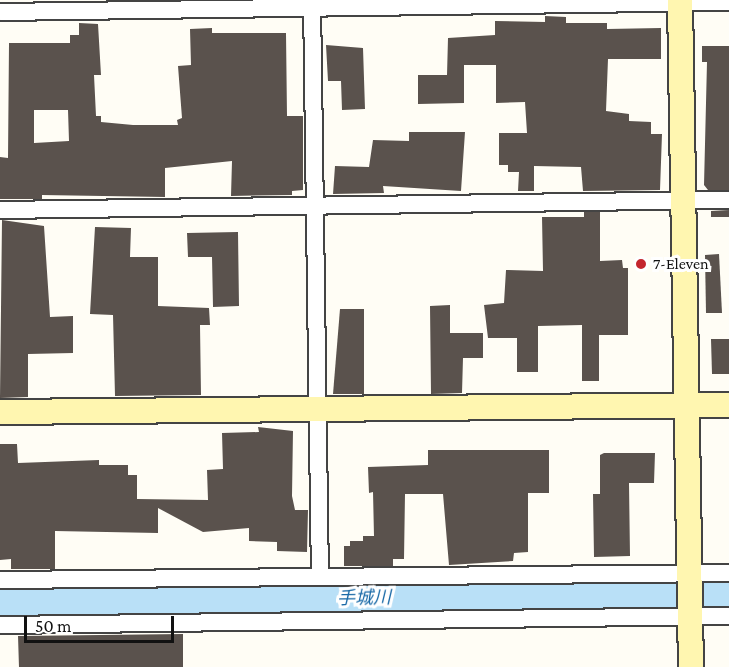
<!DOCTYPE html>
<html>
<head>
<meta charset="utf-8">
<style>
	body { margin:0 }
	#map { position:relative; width:729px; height:667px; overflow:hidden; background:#fffdf5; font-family:"Crimson Pro","Noto Sans JP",serif }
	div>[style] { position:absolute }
	.river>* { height:36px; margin:-18px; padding:0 18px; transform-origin:18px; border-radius:18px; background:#b9e0f7 }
	.building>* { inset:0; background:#5a524d }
	.roads { filter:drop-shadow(2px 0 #444) drop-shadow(-2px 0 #444) drop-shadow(0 2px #444) drop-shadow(0 -2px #444) }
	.street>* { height:16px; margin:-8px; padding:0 8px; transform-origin:8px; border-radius:8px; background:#fff }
	.secondary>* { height:24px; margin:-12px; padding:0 12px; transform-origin:12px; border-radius:12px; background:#fff6b0 }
	.dots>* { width:16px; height:16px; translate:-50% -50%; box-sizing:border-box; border:3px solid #fff; border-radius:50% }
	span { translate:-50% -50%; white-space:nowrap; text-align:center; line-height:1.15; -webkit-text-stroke:6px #fff; paint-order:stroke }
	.poi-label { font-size:16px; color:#111 }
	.left { translate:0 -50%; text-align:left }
	.water-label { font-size:18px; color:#1768a6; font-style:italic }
	.scale { position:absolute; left:24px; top:616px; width:150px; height:27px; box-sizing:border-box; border:3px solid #111; border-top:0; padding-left:8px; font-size:18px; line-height:21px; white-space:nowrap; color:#111; -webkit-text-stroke:4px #fff; paint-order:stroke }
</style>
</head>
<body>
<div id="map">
	<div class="river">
		<div style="left:0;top:602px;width:729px;rotate:-0.63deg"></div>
	</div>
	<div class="building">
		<div style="clip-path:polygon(545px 16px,566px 17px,566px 23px,607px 23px,607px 29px,661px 28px,661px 59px,608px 59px,606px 111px,629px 114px,629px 121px,651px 122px,651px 134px,662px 134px,660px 190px,583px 191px,581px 167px,534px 166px,534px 191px,518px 191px,519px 172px,508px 172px,508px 165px,499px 165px,499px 133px,527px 133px,525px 102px,496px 103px,496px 65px,464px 65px,464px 103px,418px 104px,418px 75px,447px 75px,448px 38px,495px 35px,495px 21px,545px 22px)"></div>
		<div style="clip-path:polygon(evenodd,79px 23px,98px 24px,101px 75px,94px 75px,96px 116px,101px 116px,101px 122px,133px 125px,178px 125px,177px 120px,182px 118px,178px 66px,191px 65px,190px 29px,212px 28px,212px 33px,286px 33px,287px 116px,303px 116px,303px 190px,292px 191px,292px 195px,231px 196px,232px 161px,165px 168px,165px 197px,42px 195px,42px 199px,0 199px,0 157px,8px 158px,9px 43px,70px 43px,70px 35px,79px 35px,79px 23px,34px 110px,68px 110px,69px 141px,34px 143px,34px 110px)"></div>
		<div style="clip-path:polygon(326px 45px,363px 48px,365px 109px,342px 110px,341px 81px,328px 81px)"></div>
		<div style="clip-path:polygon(702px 46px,729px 46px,729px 190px,708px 190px,704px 185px,707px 62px,702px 62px)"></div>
		<div style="clip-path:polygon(409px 132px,465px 132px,461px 191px,383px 186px,384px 193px,333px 194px,335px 166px,369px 167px,373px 140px,409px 141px)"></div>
		<div style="clip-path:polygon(729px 210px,729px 217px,711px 217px,711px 211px)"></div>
		<div style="clip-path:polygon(584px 212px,600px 212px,600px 261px,622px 260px,623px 268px,628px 268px,628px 335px,599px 335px,599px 381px,582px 381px,582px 325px,538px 326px,538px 372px,517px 372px,517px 338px,488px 338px,484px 305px,504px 303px,506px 270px,543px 271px,542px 217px,584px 217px)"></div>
		<div style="clip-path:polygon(2px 220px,44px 226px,50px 317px,73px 316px,73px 353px,28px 354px,28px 397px,0 398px)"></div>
		<div style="clip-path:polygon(95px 227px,131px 228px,130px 257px,158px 257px,158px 306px,209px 308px,210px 325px,200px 325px,201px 395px,115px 396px,113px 315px,90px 314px)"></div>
		<div style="clip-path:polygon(238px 232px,239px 306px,213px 307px,212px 257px,188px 257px,187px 233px)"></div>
		<div style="clip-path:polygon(719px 254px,722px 313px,706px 313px,705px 255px)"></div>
		<div style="clip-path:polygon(450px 305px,450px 333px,483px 333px,483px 358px,463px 358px,462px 393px,431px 394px,430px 306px)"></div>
		<div style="clip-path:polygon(340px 309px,364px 309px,364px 394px,333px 394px)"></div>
		<div style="clip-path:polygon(711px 339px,729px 339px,729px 374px,712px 374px)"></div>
		<div style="clip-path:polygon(258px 427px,293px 431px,292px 496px,295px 510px,308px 510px,307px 552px,277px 551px,277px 542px,249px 541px,249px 528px,203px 532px,158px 508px,158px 533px,55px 531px,55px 569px,11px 569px,11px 559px,0 560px,0 444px,17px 444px,18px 463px,99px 460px,99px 465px,128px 465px,128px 475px,137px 475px,137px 499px,208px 500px,207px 470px,223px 469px,222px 433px,259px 432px)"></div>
		<div style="clip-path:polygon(428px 450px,549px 450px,549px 493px,528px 493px,528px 552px,514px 553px,513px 561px,449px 565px,443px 494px,405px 494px,404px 559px,393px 559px,393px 566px,344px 566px,344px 546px,350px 546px,350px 541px,363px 541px,363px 536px,374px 536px,373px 492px,369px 493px,368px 467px,428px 465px)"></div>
		<div style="clip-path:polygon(604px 453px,655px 453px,654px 483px,629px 483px,630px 556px,594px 557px,593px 494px,600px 494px,600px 455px)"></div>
		<div style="clip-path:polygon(183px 634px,183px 667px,19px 667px,18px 636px)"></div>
	</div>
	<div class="roads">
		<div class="street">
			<div style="left:312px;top:0;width:577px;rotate:89.21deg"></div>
			<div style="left:0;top:12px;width:729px;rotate:-0.79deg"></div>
			<div style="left:0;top:210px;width:729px;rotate:-0.79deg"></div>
			<div style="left:0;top:580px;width:729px;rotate:-0.55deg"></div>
			<div style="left:0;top:625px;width:729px;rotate:-0.71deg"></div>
		</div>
		<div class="secondary">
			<div style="left:680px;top:0;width:667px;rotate:89.06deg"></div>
			<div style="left:0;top:412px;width:729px;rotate:-0.55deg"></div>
		</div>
	</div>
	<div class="dots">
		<div style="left:641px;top:264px;background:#c4262e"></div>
	</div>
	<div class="poi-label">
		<span class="left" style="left:653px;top:264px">7-Eleven</span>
	</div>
	<div class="water-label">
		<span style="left:364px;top:598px;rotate:-1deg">手城川</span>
	</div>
	<div class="scale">50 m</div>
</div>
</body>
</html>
